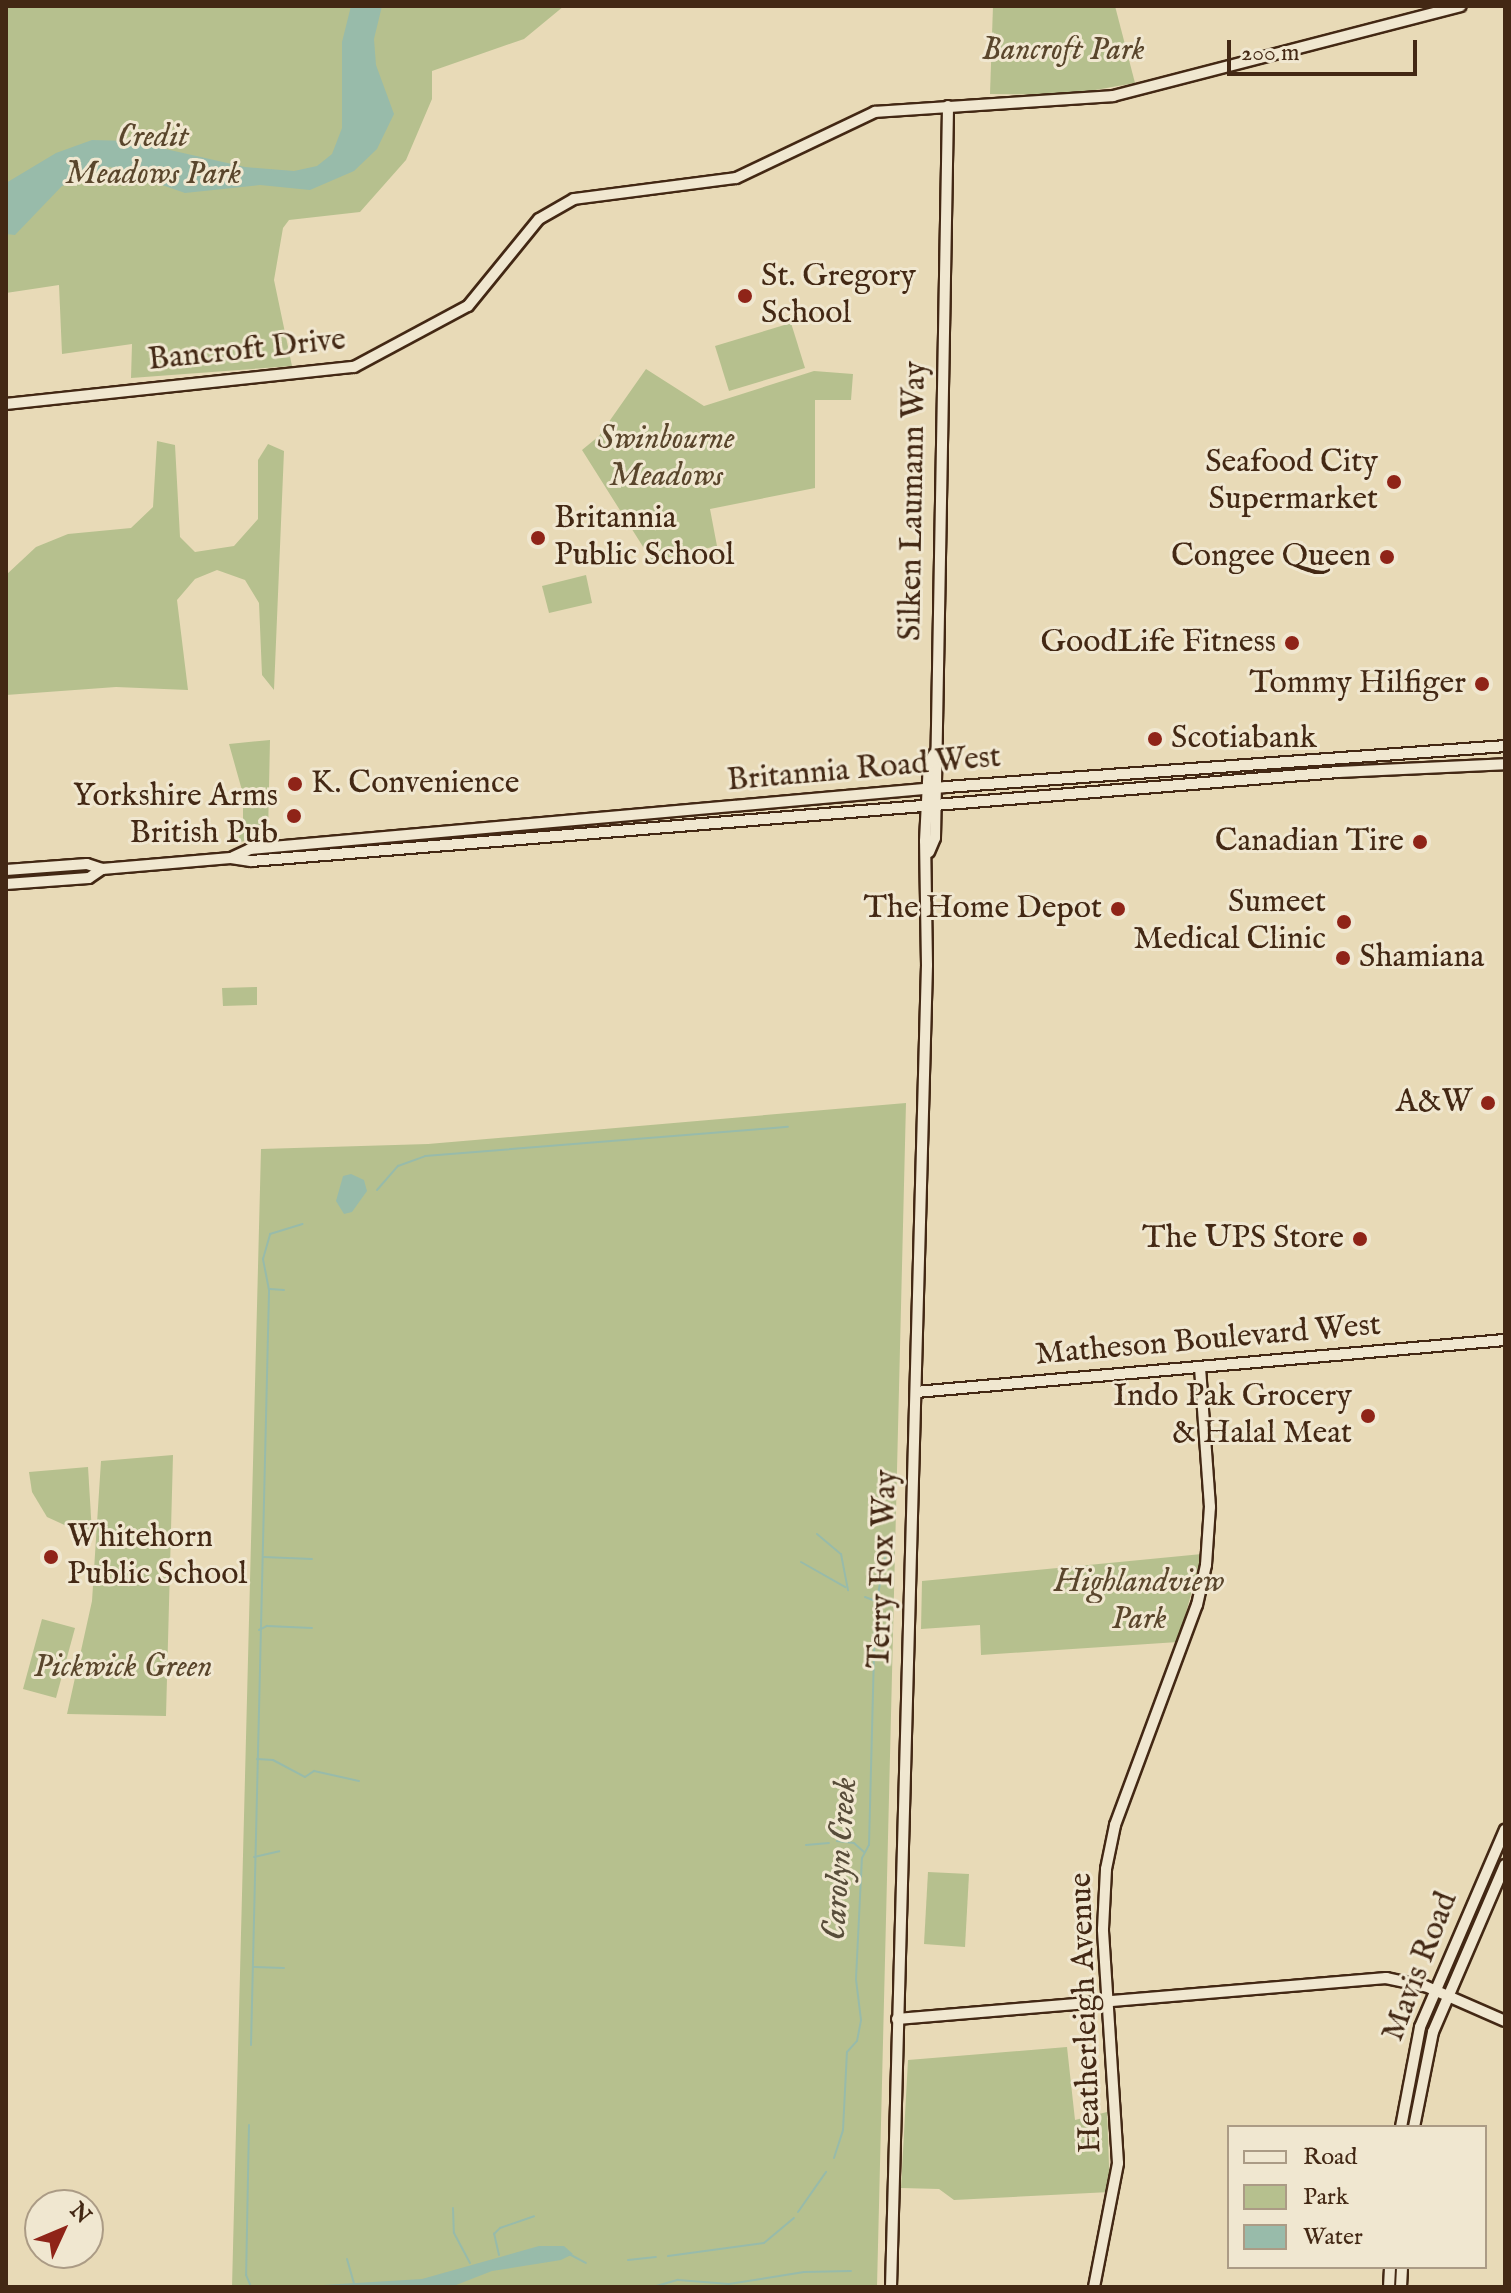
<!DOCTYPE html>
<html>
<head>
<meta charset="utf-8">
<style>
	body { margin:0 }
	#map { position:relative; width:1511px; height:2293px; overflow:hidden; background:#e8dab7; font-family:"IM FELL English",serif }
	div>[style] { position:absolute }
	.green>* { inset:0; background:#b6c08e }
	.water>* { inset:0; background:#98bbaa }
	.stream>* { height:2px; margin:-1px; padding:0 1px; transform-origin:1px; border-radius:1px; background:#98bbaa }
	.roads { filter:drop-shadow(2px 0 #432814) drop-shadow(-2px 0 #432814) drop-shadow(0 2px #432814) drop-shadow(0 -2px #432814) }
	.secondary>* { height:10px; margin:-5px; padding:0 5px; transform-origin:5px; border-radius:5px; background:#f0e7d0 }
	.dots>* { width:22px; height:22px; translate:-50% -50%; box-sizing:border-box; border:4px solid #f0e7d0; border-radius:50% }
	span { translate:-50% -50%; white-space:nowrap; text-align:center; line-height:1.15; -webkit-text-stroke:6px #f0e7d0; paint-order:stroke }
	.park-label { font-size:32px; color:#5a462c; font-style:italic }
	.poi-label { font-size:32px; color:#432814 }
	.left { translate:0 -50%; text-align:left }
	.right { translate:-100% -50%; text-align:right }
	.street-label { font-size:32px; color:#432814 }
	.water-label { font-size:34px; color:#584d3a; font-style:italic }
	.frame { position:absolute; inset:0; border:8px solid #432814; pointer-events:none }
	.legend { position:absolute; left:1227px; top:2125px; width:260px; height:144px; box-sizing:border-box; background:#f0e7d0; border:2px solid #ab9b85; margin:0; padding:10px 14px; list-style:none; font-size:24px; color:#432814 }
	.legend li { display:flex; align-items:center; gap:16px; height:40px }
	.legend b { width:40px; border:2px solid #ab9b85 }
	.north { position:absolute; left:24px; top:2189px; width:80px; height:80px; box-sizing:border-box; background:#f0e7d0; border:2px solid #ab9b85; border-radius:50%; rotate:46deg; font-size:22px; font-weight:700; line-height:32px; text-align:center; color:#432814 }
	.north::after { content:''; display:block; margin:auto; width:28px; height:36px; background:#8f2418; clip-path:polygon(50% 0,100% 100%,50% 72%,0 100%) }
	.scale { position:absolute; left:1227px; top:40px; width:190px; height:36px; box-sizing:border-box; border:4px solid #432814; border-top:0; padding-left:10px; font-size:24px; line-height:28px; white-space:nowrap; color:#432814; -webkit-text-stroke:6px #f0e7d0; paint-order:stroke }
</style>
</head>
<body>
<div id="map">
	<div class="green">
		<div style="clip-path:polygon(6px 6px,564px 6px,524px 39px,432px 71px,432px 99px,406px 160px,360px 212px,289px 220px,283px 228px,274px 280px,292px 366px,131px 378px,132px 344px,62px 354px,59px 285px,6px 293px)"></div>
		<div style="clip-path:polygon(993px 6px,1115px 6px,1135px 83px,1067px 95px,990px 94px)"></div>
		<div style="clip-path:polygon(791px 323px,805px 368px,729px 391px,715px 346px)"></div>
		<div style="clip-path:polygon(646px 369px,704px 406px,814px 371px,853px 374px,851px 400px,815px 400px,815px 488px,710px 509px,717px 546px,652px 561px,582px 450px,599px 436px)"></div>
		<div style="clip-path:polygon(157px 441px,175px 445px,180px 537px,195px 552px,234px 546px,258px 519px,258px 460px,268px 444px,284px 451px,274px 690px,262px 675px,259px 603px,245px 580px,217px 570px,195px 579px,177px 600px,188px 690px,116px 687px,6px 695px,6px 575px,36px 547px,68px 534px,131px 528px,153px 507px)"></div>
		<div style="clip-path:polygon(586px 575px,592px 603px,549px 613px,542px 586px)"></div>
		<div style="clip-path:polygon(270px 740px,268px 835px,237px 843px,243px 826px,243px 794px,229px 744px)"></div>
		<div style="clip-path:polygon(257px 987px,257px 1005px,223px 1006px,222px 988px)"></div>
		<div style="clip-path:polygon(906px 1103px,877px 2287px,232px 2287px,261px 1149px,428px 1144px)"></div>
		<div style="clip-path:polygon(173px 1455px,166px 1716px,67px 1714px,92px 1601px,101px 1461px)"></div>
		<div style="clip-path:polygon(88px 1467px,92px 1533px,82px 1533px,47px 1517px,32px 1492px,29px 1472px)"></div>
		<div style="clip-path:polygon(1202px 1554px,1178px 1642px,981px 1655px,980px 1625px,921px 1629px,922px 1581px)"></div>
		<div style="clip-path:polygon(42px 1619px,75px 1628px,56px 1698px,23px 1689px)"></div>
		<div style="clip-path:polygon(928px 1872px,969px 1874px,965px 1947px,924px 1944px)"></div>
		<div style="clip-path:polygon(1067px 2047px,1075px 2120px,1107px 2112px,1110px 2192px,954px 2200px,939px 2189px,901px 2188px,908px 2060px)"></div>
	</div>
	<div class="water">
		<div style="clip-path:polygon(351px 6px,382px 6px,374px 39px,376px 65px,394px 114px,377px 149px,354px 171px,310px 190px,260px 185px,185px 193px,110px 167px,62px 186px,15px 235px,6px 234px,6px 183px,56px 153px,92px 140px,130px 141px,245px 167px,294px 171px,317px 166px,332px 154px,342px 128px,342px 42px)"></div>
		<div style="clip-path:polygon(351px 1174px,364px 1180px,367px 1191px,352px 1212px,344px 1214px,336px 1201px,343px 1176px)"></div>
		<div style="clip-path:polygon(539px 2246px,564px 2246px,573px 2254px,561px 2260px,492px 2271px,451px 2287px,290px 2287px,422px 2279px)"></div>
	</div>
	<div class="stream">
		<div style="left:377px;top:1190px;width:32px;rotate:-49deg"></div>
		<div style="left:398px;top:1166px;width:29px;rotate:-20deg"></div>
		<div style="left:425px;top:1156px;width:364px;rotate:-4.6deg"></div>
		<div style="left:270px;top:1289px;width:14px;rotate:4deg"></div>
		<div style="left:817px;top:1534px;width:31px;rotate:40deg"></div>
		<div style="left:841px;top:1554px;width:37px;rotate:79deg"></div>
		<div style="left:263px;top:1557px;width:49px;rotate:2.3deg"></div>
		<div style="left:801px;top:1562px;width:51px;rotate:29.6deg"></div>
		<div style="left:865px;top:1597px;width:14px;rotate:21deg"></div>
		<div style="left:259px;top:1630px;width:9px;rotate:-27deg"></div>
		<div style="left:267px;top:1626px;width:45px;rotate:2.5deg"></div>
		<div style="left:257px;top:1759px;width:16px;rotate:4deg"></div>
		<div style="left:273px;top:1760px;width:36px;rotate:28deg"></div>
		<div style="left:305px;top:1777px;width:11px;rotate:-34deg"></div>
		<div style="left:314px;top:1771px;width:46px;rotate:12.5deg"></div>
		<div style="left:837px;top:1841px;width:17px;rotate:7deg"></div>
		<div style="left:854px;top:1843px;width:13px;rotate:42deg"></div>
		<div style="left:806px;top:1845px;width:23px;rotate:-5deg"></div>
		<div style="left:254px;top:1857px;width:26px;rotate:-13deg"></div>
		<div style="left:253px;top:1967px;width:31px;rotate:2deg"></div>
		<div style="left:251px;top:2045px;width:755px;rotate:-88.63deg"></div>
		<div style="left:269px;top:1290px;width:32px;rotate:-101deg"></div>
		<div style="left:263px;top:1259px;width:26px;rotate:-74deg"></div>
		<div style="left:270px;top:1234px;width:34px;rotate:-17deg"></div>
		<div style="left:249px;top:2125px;width:150px;rotate:91.1deg"></div>
		<div style="left:246px;top:2275px;width:13px;rotate:67deg"></div>
		<div style="left:834px;top:2158px;width:29px;rotate:-72deg"></div>
		<div style="left:843px;top:2130px;width:78px;rotate:-87.1deg"></div>
		<div style="left:847px;top:2052px;width:15px;rotate:-48deg"></div>
		<div style="left:857px;top:2041px;width:21px;rotate:-79deg"></div>
		<div style="left:861px;top:2020px;width:41px;rotate:-97deg"></div>
		<div style="left:856px;top:1979px;width:121px;rotate:-87.2deg"></div>
		<div style="left:862px;top:1858px;width:15px;rotate:-62deg"></div>
		<div style="left:869px;top:1845px;width:235px;rotate:-88.5deg"></div>
		<div style="left:875px;top:1610px;width:54px;rotate:-79.3deg"></div>
		<div style="left:453px;top:2208px;width:25px;rotate:88deg"></div>
		<div style="left:454px;top:2233px;width:34px;rotate:62deg"></div>
		<div style="left:798px;top:2212px;width:49px;rotate:-55deg"></div>
		<div style="left:569px;top:2254px;width:19px;rotate:28deg"></div>
		<div style="left:499px;top:2255px;width:22px;rotate:-103deg"></div>
		<div style="left:494px;top:2234px;width:8px;rotate:-45deg"></div>
		<div style="left:500px;top:2228px;width:36px;rotate:-19deg"></div>
		<div style="left:668px;top:2256px;width:97px;rotate:-7.7deg"></div>
		<div style="left:764px;top:2243px;width:39px;rotate:-40deg"></div>
		<div style="left:347px;top:2259px;width:29px;rotate:74deg"></div>
		<div style="left:628px;top:2260px;width:28px;rotate:-6deg"></div>
		<div style="left:653px;top:2287px;width:26px;rotate:-16deg"></div>
		<div style="left:678px;top:2280px;width:51px;rotate:4.5deg"></div>
		<div style="left:729px;top:2284px;width:76px;rotate:-9.1deg"></div>
		<div style="left:804px;top:2272px;width:47px;rotate:-1.2deg"></div>
	</div>
	<div class="roads">
		<div class="secondary">
			<div style="left:6px;top:404px;width:350px;rotate:-6.1deg"></div>
			<div style="left:354px;top:367px;width:129px;rotate:-28.2deg"></div>
			<div style="left:468px;top:306px;width:112px;rotate:-50.8deg"></div>
			<div style="left:539px;top:219px;width:40px;rotate:-29.7deg"></div>
			<div style="left:574px;top:199px;width:163px;rotate:-7.4deg"></div>
			<div style="left:736px;top:178px;width:154px;rotate:-25.4deg"></div>
			<div style="left:875px;top:112px;width:239px;rotate:-3.8deg"></div>
			<div style="left:1113px;top:96px;width:359px;rotate:-14.5deg"></div>
			<div style="left:929px;top:852px;width:15px;rotate:-67deg"></div>
			<div style="left:935px;top:838px;width:732px;rotate:-88.98deg"></div>
			<div style="left:233px;top:857px;width:19px;rotate:-25deg"></div>
			<div style="left:250px;top:849px;width:699px;rotate:-5.09deg"></div>
			<div style="left:946px;top:787px;width:561px;rotate:-4.19deg"></div>
			<div style="left:6px;top:870px;width:81px;rotate:-4.2deg"></div>
			<div style="left:87px;top:864px;width:16px;rotate:18deg"></div>
			<div style="left:102px;top:869px;width:129px;rotate:-4.9deg"></div>
			<div style="left:231px;top:858px;width:20px;rotate:9deg"></div>
			<div style="left:251px;top:861px;width:1091px;rotate:-4.68deg"></div>
			<div style="left:1338px;top:772px;width:167px;rotate:-2.7deg"></div>
			<div style="left:6px;top:884px;width:83px;rotate:-4.1deg"></div>
			<div style="left:89px;top:878px;width:16px;rotate:-35deg"></div>
			<div style="left:916px;top:1392px;width:591px;rotate:-5.05deg"></div>
			<div style="left:897px;top:2019px;width:491px;rotate:-4.8deg"></div>
			<div style="left:1386px;top:1978px;width:40px;rotate:12deg"></div>
			<div style="left:1425px;top:1986px;width:87px;rotate:23.6deg"></div>
			<div style="left:1401px;top:2127px;width:102px;rotate:-79.2deg"></div>
			<div style="left:1420px;top:2027px;width:215px;rotate:-66.7deg"></div>
			<div style="left:1414px;top:2127px;width:97px;rotate:-78.7deg"></div>
			<div style="left:1433px;top:2032px;width:182px;rotate:-66.7deg"></div>
			<div style="left:891px;top:2287px;width:1322px;rotate:-88.44deg"></div>
			<div style="left:927px;top:965px;width:124px;rotate:-90.9deg"></div>
			<div style="left:925px;top:841px;width:78px;rotate:-87.1deg"></div>
			<div style="left:929px;top:763px;width:10px;rotate:-61deg"></div>
			<div style="left:1094px;top:2287px;width:126px;rotate:-79deg"></div>
			<div style="left:1118px;top:2163px;width:234px;rotate:-93.7deg"></div>
			<div style="left:1103px;top:1929px;width:60px;rotate:-87.1deg"></div>
			<div style="left:1106px;top:1869px;width:45px;rotate:-78.4deg"></div>
			<div style="left:1115px;top:1825px;width:235px;rotate:-69.6deg"></div>
			<div style="left:1197px;top:1605px;width:41px;rotate:-77.3deg"></div>
			<div style="left:1206px;top:1565px;width:58px;rotate:-86.1deg"></div>
			<div style="left:1210px;top:1507px;width:138px;rotate:-94.1deg"></div>
			<div style="left:1389px;top:2287px;width:20px;rotate:-87deg"></div>
			<div style="left:1401px;top:2287px;width:20px;rotate:-87deg"></div>
		</div>
	</div>
	<div class="dots">
		<div style="left:745px;top:296px;background:#8f2418"></div>
		<div style="left:1394px;top:482px;background:#8f2418"></div>
		<div style="left:538px;top:538px;background:#8f2418"></div>
		<div style="left:1387px;top:557px;background:#8f2418"></div>
		<div style="left:1292px;top:643px;background:#8f2418"></div>
		<div style="left:1482px;top:684px;background:#8f2418"></div>
		<div style="left:1155px;top:739px;background:#8f2418"></div>
		<div style="left:295px;top:784px;background:#8f2418"></div>
		<div style="left:294px;top:816px;background:#8f2418"></div>
		<div style="left:1420px;top:842px;background:#8f2418"></div>
		<div style="left:1118px;top:909px;background:#8f2418"></div>
		<div style="left:1344px;top:922px;background:#8f2418"></div>
		<div style="left:1343px;top:958px;background:#8f2418"></div>
		<div style="left:1488px;top:1103px;background:#8f2418"></div>
		<div style="left:1360px;top:1239px;background:#8f2418"></div>
		<div style="left:1368px;top:1416px;background:#8f2418"></div>
		<div style="left:51px;top:1557px;background:#8f2418"></div>
	</div>
	<div class="park-label">
		<span style="left:1063px;top:51px">Bancroft Park</span>
		<span style="left:153px;top:157px">Credit<br>Meadows Park</span>
		<span style="left:666px;top:459px">Swinbourne<br>Meadows</span>
		<span style="left:1139px;top:1602px">Highlandview<br>Park</span>
		<span style="left:123px;top:1668px">Pickwick Green</span>
	</div>
	<div class="poi-label">
		<span class="left" style="left:761px;top:296px">St. Gregory<br>School</span>
		<span class="right" style="left:1378px;top:482px">Seafood City<br>Supermarket</span>
		<span class="left" style="left:554px;top:538px">Britannia<br>Public School</span>
		<span class="right" style="left:1371px;top:557px">Congee Queen</span>
		<span class="right" style="left:1276px;top:643px">GoodLife Fitness</span>
		<span class="right" style="left:1466px;top:684px">Tommy Hilfiger</span>
		<span class="left" style="left:1171px;top:739px">Scotiabank</span>
		<span class="left" style="left:311px;top:784px">K. Convenience</span>
		<span class="right" style="left:278px;top:816px">Yorkshire Arms<br>British Pub</span>
		<span class="right" style="left:1404px;top:842px">Canadian Tire</span>
		<span class="right" style="left:1326px;top:922px">Sumeet<br>Medical Clinic</span>
		<span class="right" style="left:1102px;top:909px">The Home Depot</span>
		<span class="left" style="left:1359px;top:958px">Shamiana</span>
		<span class="right" style="left:1472px;top:1103px">A&amp;W</span>
		<span class="right" style="left:1344px;top:1239px">The UPS Store</span>
		<span class="right" style="left:1352px;top:1416px">Indo Pak Grocery<br>&amp; Halal Meat</span>
		<span class="left" style="left:67px;top:1557px">Whitehorn<br>Public School</span>
	</div>
	<div class="street-label">
		<span style="left:247px;top:351px;rotate:-6deg">Bancroft Drive</span>
		<span style="left:914px;top:501px;rotate:-89deg">Silken Laumann Way</span>
		<span style="left:864px;top:770px;rotate:-5deg">Britannia Road West</span>
		<span style="left:1208px;top:1341px;rotate:-5deg">Matheson Boulevard West</span>
		<span style="left:884px;top:1569px;rotate:-88deg">Terry Fox Way</span>
		<span style="left:1421px;top:1967px;rotate:-69deg">Mavis Road</span>
		<span style="left:1087px;top:2013px;rotate:-92deg">Heatherleigh Avenue</span>
	</div>
	<div class="water-label">
		<span style="left:840px;top:1859px;rotate:-86deg">Carolyn Creek</span>
	</div>
	<div class="frame"></div>
	<ul class="legend">
	<li><b style="height:10px;background:#f0e7d0"></b>Road</li>
	<li><b style="height:22px;background:#b6c08e"></b>Park</li>
	<li><b style="height:22px;background:#98bbaa"></b>Water</li>
	</ul>
	<div class="north">N</div>
	<div class="scale">200 m</div>
</div>
</body>
</html>
